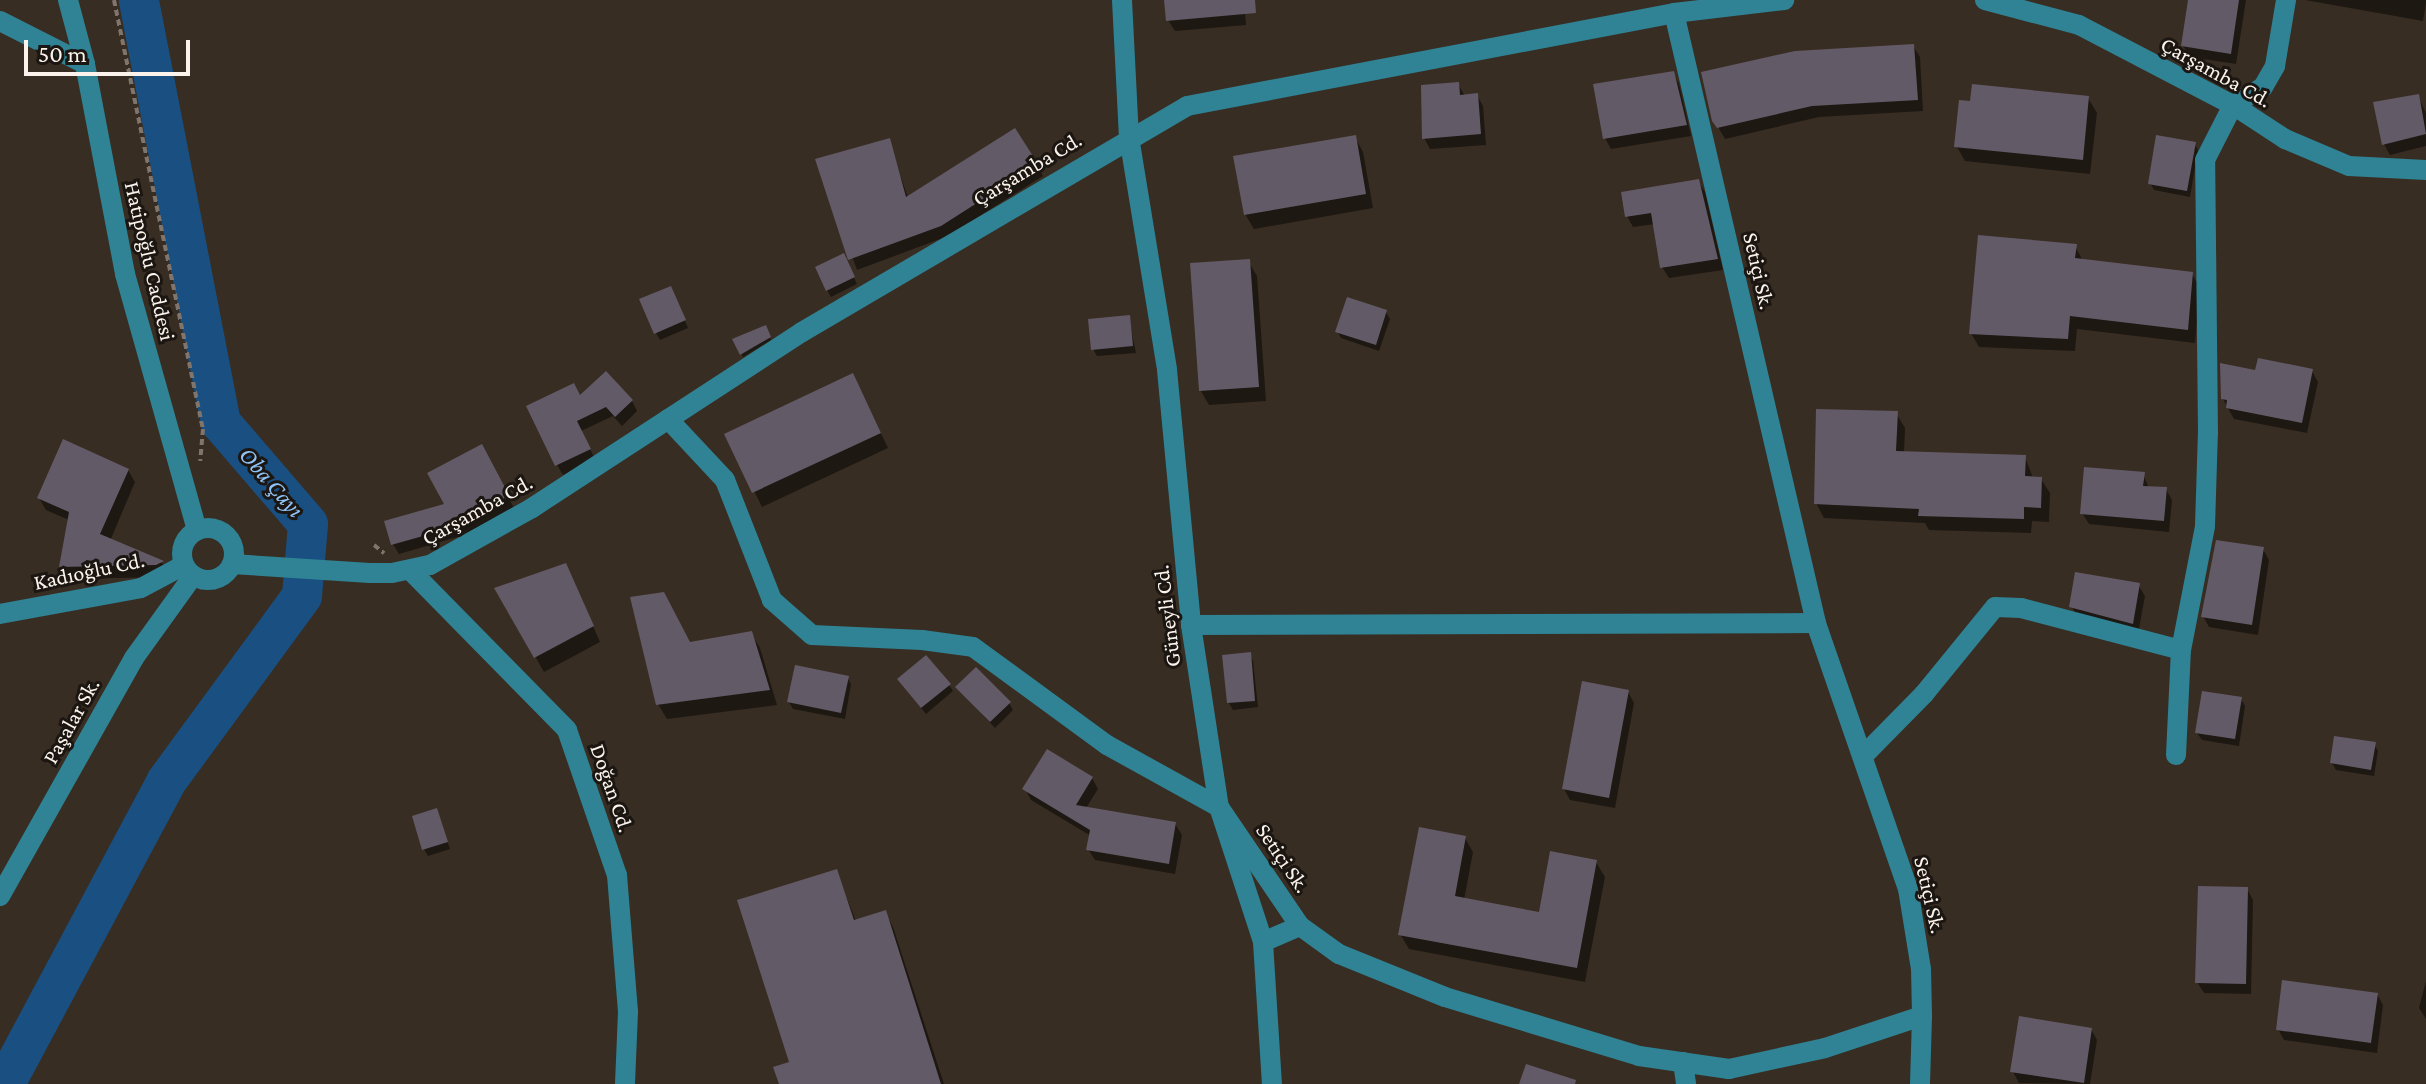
<!DOCTYPE html>
<html>
<head>
<meta charset="utf-8">
<style>
	body { margin:0 }
	#map { position:relative; width:2426px; height:1084px; overflow:hidden; background:#382d22; font-family:"Crimson Pro",serif }
	div>[style] { position:absolute }
	.shadow>* { inset:0; background:#0007 }
	.river>* { height:40px; margin:-20px; padding:0 20px; transform-origin:20px; border-radius:20px; background:#194f81 }
	.building>* { inset:0; background:#635a68 }
	.path>* { height:4px; margin-top:-2px; transform-origin:0; background:repeating-linear-gradient(90deg,#7f756c 0 6px,transparent 0 10px) }
	.minor>* { height:20px; margin:-10px; padding:0 10px; transform-origin:10px; border-radius:10px; background:#2f8395 }
	.minor>.ring { margin:-10px; padding:0; box-sizing:content-box; background:none; border:20px solid #2f8395; border-radius:50% }
	span { translate:-50% -50%; white-space:nowrap; text-align:center; line-height:1.15; -webkit-text-stroke:6px #1b1611; paint-order:stroke }
	.street-label { font-size:22px; color:#fbf3ec }
	.water-label { font-size:24px; color:#90c3f8; font-style:italic }
	.scale { position:absolute; left:24px; top:40px; width:166px; height:36px; box-sizing:border-box; border:4px solid #fbf3ec; border-top:0; padding-left:10px; font-size:24px; line-height:28px; white-space:nowrap; color:#fbf3ec; -webkit-text-stroke:6px #1b1611; paint-order:stroke }
</style>
</head>
<body>
<div id="map">
	<div class="shadow">
		<div style="clip-path:polygon(1167px 0,1244px 0,1246px 25px,1175px 31px,1168px 20px)"></div>
		<div style="clip-path:polygon(2190px 0,2246px 0,2236px 64px,2190px 57px,2183px 46px)"></div>
		<div style="clip-path:polygon(2305px 0,2426px 0,2426px 3px,2423px 21px)"></div>
		<div style="clip-path:polygon(1913px 46px,1920px 57px,1923px 111px,1819px 117px,1725px 139px,1714px 120px)"></div>
		<div style="clip-path:polygon(1673px 73px,1679px 84px,1691px 136px,1611px 149px,1605px 138px)"></div>
		<div style="clip-path:polygon(1458px 84px,1465px 96px,1477px 95px,1483px 106px,1486px 145px,1430px 149px,1424px 138px)"></div>
		<div style="clip-path:polygon(2418px 96px,2426px 113px,2426px 146px,2390px 155px,2384px 144px)"></div>
		<div style="clip-path:polygon(2088px 98px,2097px 113px,2090px 174px,1965px 161px,1957px 147px)"></div>
		<div style="clip-path:polygon(1015px 131px,1043px 176px,948px 236px,857px 270px,818px 161px,889px 141px,908px 198px)"></div>
		<div style="clip-path:polygon(1355px 137px,1363px 152px,1373px 208px,1254px 229px,1245px 214px)"></div>
		<div style="clip-path:polygon(2194px 143px,2198px 150px,2190px 197px,2154px 190px,2150px 183px)"></div>
		<div style="clip-path:polygon(1698px 181px,1705px 192px,1723px 270px,1669px 278px,1662px 267px,1655px 224px,1633px 227px,1627px 216px)"></div>
		<div style="clip-path:polygon(2075px 246px,2083px 261px,2192px 274px,2200px 288px,2195px 343px,2077px 329px,2075px 351px,1979px 347px,1971px 333px)"></div>
		<div style="clip-path:polygon(1248px 261px,1257px 276px,1266px 401px,1209px 405px,1201px 391px)"></div>
		<div style="clip-path:polygon(847px 263px,857px 284px,831px 297px,827px 290px)"></div>
		<div style="clip-path:polygon(674px 295px,688px 328px,660px 340px,656px 333px)"></div>
		<div style="clip-path:polygon(1386px 312px,1390px 319px,1379px 351px,1341px 338px,1337px 331px)"></div>
		<div style="clip-path:polygon(1129px 318px,1136px 353px,1097px 356px,1093px 349px)"></div>
		<div style="clip-path:polygon(765px 327px,771px 340px,743px 357px,735px 340px)"></div>
		<div style="clip-path:polygon(2312px 371px,2318px 382px,2307px 433px,2234px 419px,2223px 399px,2257px 372px)"></div>
		<div style="clip-path:polygon(861px 391px,888px 448px,762px 507px,727px 435px)"></div>
		<div style="clip-path:polygon(580px 398px,632px 401px,637px 411px,622px 426px,613px 416px,581px 431px,595px 459px,563px 475px,557px 465px)"></div>
		<div style="clip-path:polygon(1896px 413px,1905px 428px,1904px 453px,2025px 457px,2033px 478px,2041px 479px,2050px 493px,2049px 522px,2032px 521px,2031px 533px,1929px 530px,1925px 523px,1824px 518px,1816px 503px)"></div>
		<div style="clip-path:polygon(481px 446px,514px 508px,461px 536px,399px 554px,393px 544px,447px 505px)"></div>
		<div style="clip-path:polygon(128px 470px,135px 482px,110px 541px,162px 563px,169px 574px,163px 577px,68px 579px,61px 567px,69px 520px,46px 510px,39px 498px)"></div>
		<div style="clip-path:polygon(2143px 474px,2149px 488px,2166px 489px,2172px 500px,2169px 532px,2089px 524px,2082px 513px)"></div>
		<div style="clip-path:polygon(2263px 549px,2269px 560px,2258px 635px,2209px 627px,2203px 616px)"></div>
		<div style="clip-path:polygon(573px 580px,600px 642px,544px 672px,497px 589px)"></div>
		<div style="clip-path:polygon(2138px 585px,2145px 596px,2138px 634px,2078px 618px,2072px 607px)"></div>
		<div style="clip-path:polygon(751px 633px,760px 648px,777px 705px,667px 719px,658px 704px)"></div>
		<div style="clip-path:polygon(1249px 654px,1253px 661px,1258px 707px,1233px 710px,1229px 703px)"></div>
		<div style="clip-path:polygon(847px 677px,851px 684px,845px 719px,793px 709px,789px 702px)"></div>
		<div style="clip-path:polygon(949px 685px,953px 691px,926px 714px,903px 686px)"></div>
		<div style="clip-path:polygon(957px 687px,1009px 703px,1013px 710px,995px 728px)"></div>
		<div style="clip-path:polygon(1628px 692px,1634px 703px,1615px 808px,1570px 800px,1564px 789px)"></div>
		<div style="clip-path:polygon(2241px 699px,2245px 706px,2239px 746px,2202px 740px,2197px 733px)"></div>
		<div style="clip-path:polygon(2374px 744px,2378px 751px,2374px 776px,2336px 770px,2332px 763px)"></div>
		<div style="clip-path:polygon(1092px 778px,1098px 789px,1086px 808px,1175px 824px,1182px 835px,1175px 874px,1095px 860px,1088px 849px,1091px 836px,1031px 800px,1025px 789px)"></div>
		<div style="clip-path:polygon(436px 810px,450px 849px,428px 856px,424px 849px)"></div>
		<div style="clip-path:polygon(1465px 838px,1473px 852px,1464px 900px,1540px 914px,1596px 862px,1605px 877px,1585px 982px,1409px 949px,1400px 934px)"></div>
		<div style="clip-path:polygon(836px 871px,856px 921px,885px 912px,893px 927px,944px 1084px,781px 1084px,791px 1064px)"></div>
		<div style="clip-path:polygon(2247px 889px,2253px 900px,2251px 994px,2204px 993px,2197px 982px)"></div>
		<div style="clip-path:polygon(2426px 981px,2426px 1019px,2419px 1008px)"></div>
		<div style="clip-path:polygon(2377px 994px,2383px 1005px,2377px 1053px,2284px 1040px,2278px 1029px)"></div>
		<div style="clip-path:polygon(2091px 1029px,2097px 1040px,2090px 1084px,2019px 1083px,2013px 1072px)"></div>
	</div>
	<div class="river">
		<div style="left:5px;top:1084px;width:342px;rotate:-61.9deg"></div>
		<div style="left:166px;top:782px;width:230px;rotate:-53.8deg"></div>
		<div style="left:302px;top:596px;width:72px;rotate:-85.2deg"></div>
		<div style="left:308px;top:524px;width:133px;rotate:-130.7deg"></div>
		<div style="left:221px;top:423px;width:431px;rotate:-101deg"></div>
	</div>
	<div class="building">
		<div style="clip-path:polygon(1164px 0,1255px 0,1256px 13px,1166px 21px)"></div>
		<div style="clip-path:polygon(2188px 0,2239px 0,2231px 54px,2181px 46px)"></div>
		<div style="clip-path:polygon(1914px 44px,1918px 100px,1812px 106px,1717px 128px,1712px 121px,1701px 72px,1795px 51px)"></div>
		<div style="clip-path:polygon(1674px 71px,1687px 125px,1603px 139px,1593px 84px)"></div>
		<div style="clip-path:polygon(1459px 82px,1460px 95px,1478px 93px,1481px 134px,1422px 139px,1421px 85px)"></div>
		<div style="clip-path:polygon(1972px 84px,2089px 96px,2083px 160px,1954px 147px,1959px 100px,1970px 101px)"></div>
		<div style="clip-path:polygon(2419px 94px,2426px 134px,2382px 145px,2373px 102px)"></div>
		<div style="clip-path:polygon(1015px 128px,1038px 164px,941px 226px,848px 260px,815px 159px,890px 138px,906px 197px)"></div>
		<div style="clip-path:polygon(1356px 135px,1366px 194px,1244px 215px,1233px 156px)"></div>
		<div style="clip-path:polygon(2156px 135px,2196px 142px,2187px 191px,2148px 184px)"></div>
		<div style="clip-path:polygon(1699px 179px,1718px 259px,1660px 268px,1651px 213px,1625px 217px,1621px 192px)"></div>
		<div style="clip-path:polygon(1978px 235px,2077px 244px,2075px 258px,2193px 272px,2188px 330px,2070px 316px,2068px 339px,1969px 334px)"></div>
		<div style="clip-path:polygon(844px 253px,855px 277px,826px 291px,815px 267px)"></div>
		<div style="clip-path:polygon(1250px 259px,1259px 387px,1199px 391px,1190px 263px)"></div>
		<div style="clip-path:polygon(671px 286px,686px 320px,654px 334px,639px 299px)"></div>
		<div style="clip-path:polygon(1347px 297px,1387px 310px,1376px 345px,1335px 332px)"></div>
		<div style="clip-path:polygon(1130px 315px,1133px 346px,1091px 350px,1088px 319px)"></div>
		<div style="clip-path:polygon(766px 325px,771px 337px,740px 355px,732px 339px)"></div>
		<div style="clip-path:polygon(2258px 358px,2313px 369px,2302px 423px,2226px 408px,2227px 400px,2221px 399px,2220px 363px,2255px 370px)"></div>
		<div style="clip-path:polygon(606px 371px,633px 400px,615px 417px,606px 407px,577px 421px,591px 449px,555px 466px,526px 406px,574px 383px,580px 395px)"></div>
		<div style="clip-path:polygon(853px 373px,881px 433px,752px 493px,724px 434px)"></div>
		<div style="clip-path:polygon(1816px 409px,1898px 411px,1896px 451px,2026px 455px,2025px 476px,2042px 477px,2041px 508px,2024px 507px,2024px 519px,1918px 516px,1919px 509px,1814px 504px)"></div>
		<div style="clip-path:polygon(63px 439px,129px 469px,100px 534px,164px 561px,156px 565px,59px 567px,69px 512px,37px 498px)"></div>
		<div style="clip-path:polygon(482px 444px,510px 497px,455px 527px,391px 545px,384px 521px,444px 504px,427px 473px)"></div>
		<div style="clip-path:polygon(2084px 467px,2145px 472px,2143px 486px,2167px 487px,2164px 521px,2080px 514px)"></div>
		<div style="clip-path:polygon(2216px 540px,2264px 547px,2252px 625px,2201px 617px)"></div>
		<div style="clip-path:polygon(566px 563px,594px 626px,534px 658px,494px 588px)"></div>
		<div style="clip-path:polygon(2075px 572px,2140px 583px,2133px 624px,2069px 607px)"></div>
		<div style="clip-path:polygon(664px 592px,690px 642px,752px 631px,770px 690px,656px 705px,630px 597px)"></div>
		<div style="clip-path:polygon(1251px 652px,1255px 701px,1227px 703px,1222px 655px)"></div>
		<div style="clip-path:polygon(926px 655px,951px 684px,921px 708px,897px 679px)"></div>
		<div style="clip-path:polygon(795px 665px,849px 676px,841px 713px,787px 702px)"></div>
		<div style="clip-path:polygon(976px 667px,1011px 702px,990px 722px,955px 687px)"></div>
		<div style="clip-path:polygon(1582px 681px,1629px 690px,1609px 798px,1562px 789px)"></div>
		<div style="clip-path:polygon(2202px 691px,2242px 697px,2235px 739px,2195px 733px)"></div>
		<div style="clip-path:polygon(2334px 736px,2376px 742px,2371px 770px,2330px 763px)"></div>
		<div style="clip-path:polygon(1047px 749px,1093px 777px,1076px 805px,1176px 822px,1169px 864px,1086px 850px,1090px 830px,1022px 789px)"></div>
		<div style="clip-path:polygon(437px 808px,448px 842px,422px 850px,412px 816px)"></div>
		<div style="clip-path:polygon(1419px 827px,1466px 836px,1455px 896px,1539px 912px,1550px 851px,1597px 860px,1577px 968px,1398px 935px)"></div>
		<div style="clip-path:polygon(837px 869px,854px 920px,886px 910px,941px 1084px,779px 1084px,773px 1067px,789px 1062px,737px 900px)"></div>
		<div style="clip-path:polygon(2198px 886px,2248px 887px,2246px 984px,2195px 983px)"></div>
		<div style="clip-path:polygon(2282px 980px,2378px 993px,2371px 1043px,2276px 1030px)"></div>
		<div style="clip-path:polygon(2019px 1016px,2092px 1028px,2084px 1083px,2010px 1072px)"></div>
		<div style="clip-path:polygon(1526px 1064px,1576px 1080px,1575px 1084px,1519px 1084px)"></div>
	</div>
	<div class="path">
		<div style="left:114px;top:0;width:438px;rotate:78.3deg"></div>
		<div style="left:203px;top:429px;width:32px;rotate:95deg"></div>
		<div style="left:374px;top:545px;width:13px;rotate:39deg"></div>
	</div>
	<div class="minor">
		<div style="left:68px;top:0;width:66px;rotate:75.1deg"></div>
		<div style="left:85px;top:64px;width:214px;rotate:79.2deg"></div>
		<div style="left:125px;top:274px;width:266px;rotate:74.3deg"></div>
		<div style="left:1122px;top:0;width:137px;rotate:87.1deg"></div>
		<div style="left:1129px;top:137px;width:236px;rotate:80.7deg"></div>
		<div style="left:1167px;top:370px;width:256px;rotate:84.6deg"></div>
		<div style="left:1191px;top:625px;width:184px;rotate:81.3deg"></div>
		<div style="left:1219px;top:807px;width:142px;rotate:71.9deg"></div>
		<div style="left:1263px;top:942px;width:142px;rotate:86.4deg"></div>
		<div style="left:1985px;top:0;width:97px;rotate:14.9deg"></div>
		<div style="left:2079px;top:25px;width:174px;rotate:27.5deg"></div>
		<div style="left:2233px;top:105px;width:62px;rotate:33.2deg"></div>
		<div style="left:2285px;top:139px;width:69px;rotate:22.9deg"></div>
		<div style="left:2349px;top:166px;width:77px;rotate:3deg"></div>
		<div style="left:0;top:21px;width:95px;rotate:26.8deg"></div>
		<div style="left:668px;top:419px;width:83px;rotate:46.9deg"></div>
		<div style="left:725px;top:480px;width:129px;rotate:68.6deg"></div>
		<div style="left:772px;top:600px;width:53px;rotate:41.2deg"></div>
		<div style="left:812px;top:635px;width:110px;rotate:2.6deg"></div>
		<div style="left:922px;top:640px;width:51px;rotate:7.8deg"></div>
		<div style="left:973px;top:647px;width:166px;rotate:36.2deg"></div>
		<div style="left:1107px;top:745px;width:128px;rotate:29deg"></div>
		<div style="left:1219px;top:807px;width:144px;rotate:55.8deg"></div>
		<div style="left:1300px;top:926px;width:48px;rotate:35.7deg"></div>
		<div style="left:1339px;top:954px;width:114px;rotate:22.1deg"></div>
		<div style="left:1445px;top:997px;width:203px;rotate:16.9deg"></div>
		<div style="left:1639px;top:1056px;width:91px;rotate:8.2deg"></div>
		<div style="left:1729px;top:1069px;width:98px;rotate:-12.3deg"></div>
		<div style="left:1825px;top:1048px;width:102px;rotate:-18.3deg"></div>
		<div style="left:1922px;top:1016px;width:47px;rotate:-91.2deg"></div>
		<div style="left:1921px;top:969px;width:81px;rotate:-99.2deg"></div>
		<div style="left:1908px;top:889px;width:281px;rotate:-109.1deg"></div>
		<div style="left:1816px;top:623px;width:626px;rotate:-103.1deg"></div>
		<div class="ring" style="left:182px;top:528px;width:32px;height:32px"></div>
		<div style="left:232px;top:564px;width:138px;rotate:3.7deg"></div>
		<div style="left:370px;top:573px;width:22px"></div>
		<div style="left:392px;top:573px;width:39px;rotate:-12deg"></div>
		<div style="left:430px;top:565px;width:117px;rotate:-29.2deg"></div>
		<div style="left:532px;top:508px;width:322px;rotate:-33.1deg"></div>
		<div style="left:802px;top:332px;width:446px;rotate:-30.4deg"></div>
		<div style="left:1187px;top:106px;width:496px;rotate:-10.8deg"></div>
		<div style="left:1674px;top:13px;width:111px;rotate:-6.7deg"></div>
		<div style="left:410px;top:570px;width:224px;rotate:45.5deg"></div>
		<div style="left:567px;top:730px;width:153px;rotate:71deg"></div>
		<div style="left:617px;top:875px;width:137px;rotate:85.4deg"></div>
		<div style="left:628px;top:1012px;width:72px;rotate:92.4deg"></div>
		<div style="left:0;top:614px;width:143px;rotate:-10.4deg"></div>
		<div style="left:141px;top:588px;width:49px;rotate:-28.1deg"></div>
		<div style="left:1191px;top:625px;width:625px;rotate:-0.18deg"></div>
		<div style="left:1864px;top:755px;width:86px;rotate:-45.5deg"></div>
		<div style="left:1924px;top:694px;width:112px;rotate:-50.8deg"></div>
		<div style="left:1995px;top:607px;width:26px;rotate:2deg"></div>
		<div style="left:2021px;top:608px;width:165px;rotate:14.7deg"></div>
		<div style="left:2176px;top:755px;width:105px;rotate:-87.3deg"></div>
		<div style="left:2181px;top:650px;width:126px;rotate:-79deg"></div>
		<div style="left:2205px;top:526px;width:93px;rotate:-88.2deg"></div>
		<div style="left:2208px;top:433px;width:273px;rotate:-90.6deg"></div>
		<div style="left:2205px;top:160px;width:62px;rotate:-63deg"></div>
		<div style="left:2233px;top:105px;width:35px;rotate:-31deg"></div>
		<div style="left:2263px;top:87px;width:24px;rotate:-60deg"></div>
		<div style="left:2275px;top:66px;width:67px;rotate:-80.5deg"></div>
		<div style="left:0;top:896px;width:273px;rotate:-60.6deg"></div>
		<div style="left:134px;top:658px;width:101px;rotate:-54.3deg"></div>
		<div style="left:1263px;top:942px;width:40px;rotate:-23.4deg"></div>
		<div style="left:1683px;top:1062px;width:22px;rotate:82deg"></div>
		<div style="left:1920px;top:1084px;width:68px;rotate:-88.3deg"></div>
	</div>
	<div class="street-label">
		<span style="left:2216px;top:72px;rotate:29deg">Çarşamba Cd.</span>
		<span style="left:1027px;top:169px;rotate:-31deg">Çarşamba Cd.</span>
		<span style="left:150px;top:261px;rotate:77deg">Hatipoğlu Caddesi</span>
		<span style="left:1759px;top:271px;rotate:77deg">Setiçi Sk.</span>
		<span style="left:477px;top:510px;rotate:-29deg">Çarşamba Cd.</span>
		<span style="left:89px;top:571px;rotate:-12deg">Kadıoğlu Cd.</span>
		<span style="left:1167px;top:616px;rotate:-97deg">Güneyli Cd.</span>
		<span style="left:71px;top:721px;rotate:-61deg">Paşalar Sk.</span>
		<span style="left:612px;top:788px;rotate:71deg">Doğan Cd.</span>
		<span style="left:1283px;top:858px;rotate:56deg">Setiçi Sk.</span>
		<span style="left:1930px;top:895px;rotate:77deg">Setiçi Sk.</span>
	</div>
	<div class="water-label">
		<span style="left:272px;top:482px;rotate:49deg">Oba Çayı</span>
	</div>
	<div class="scale">50 m</div>
</div>
</body>
</html>
